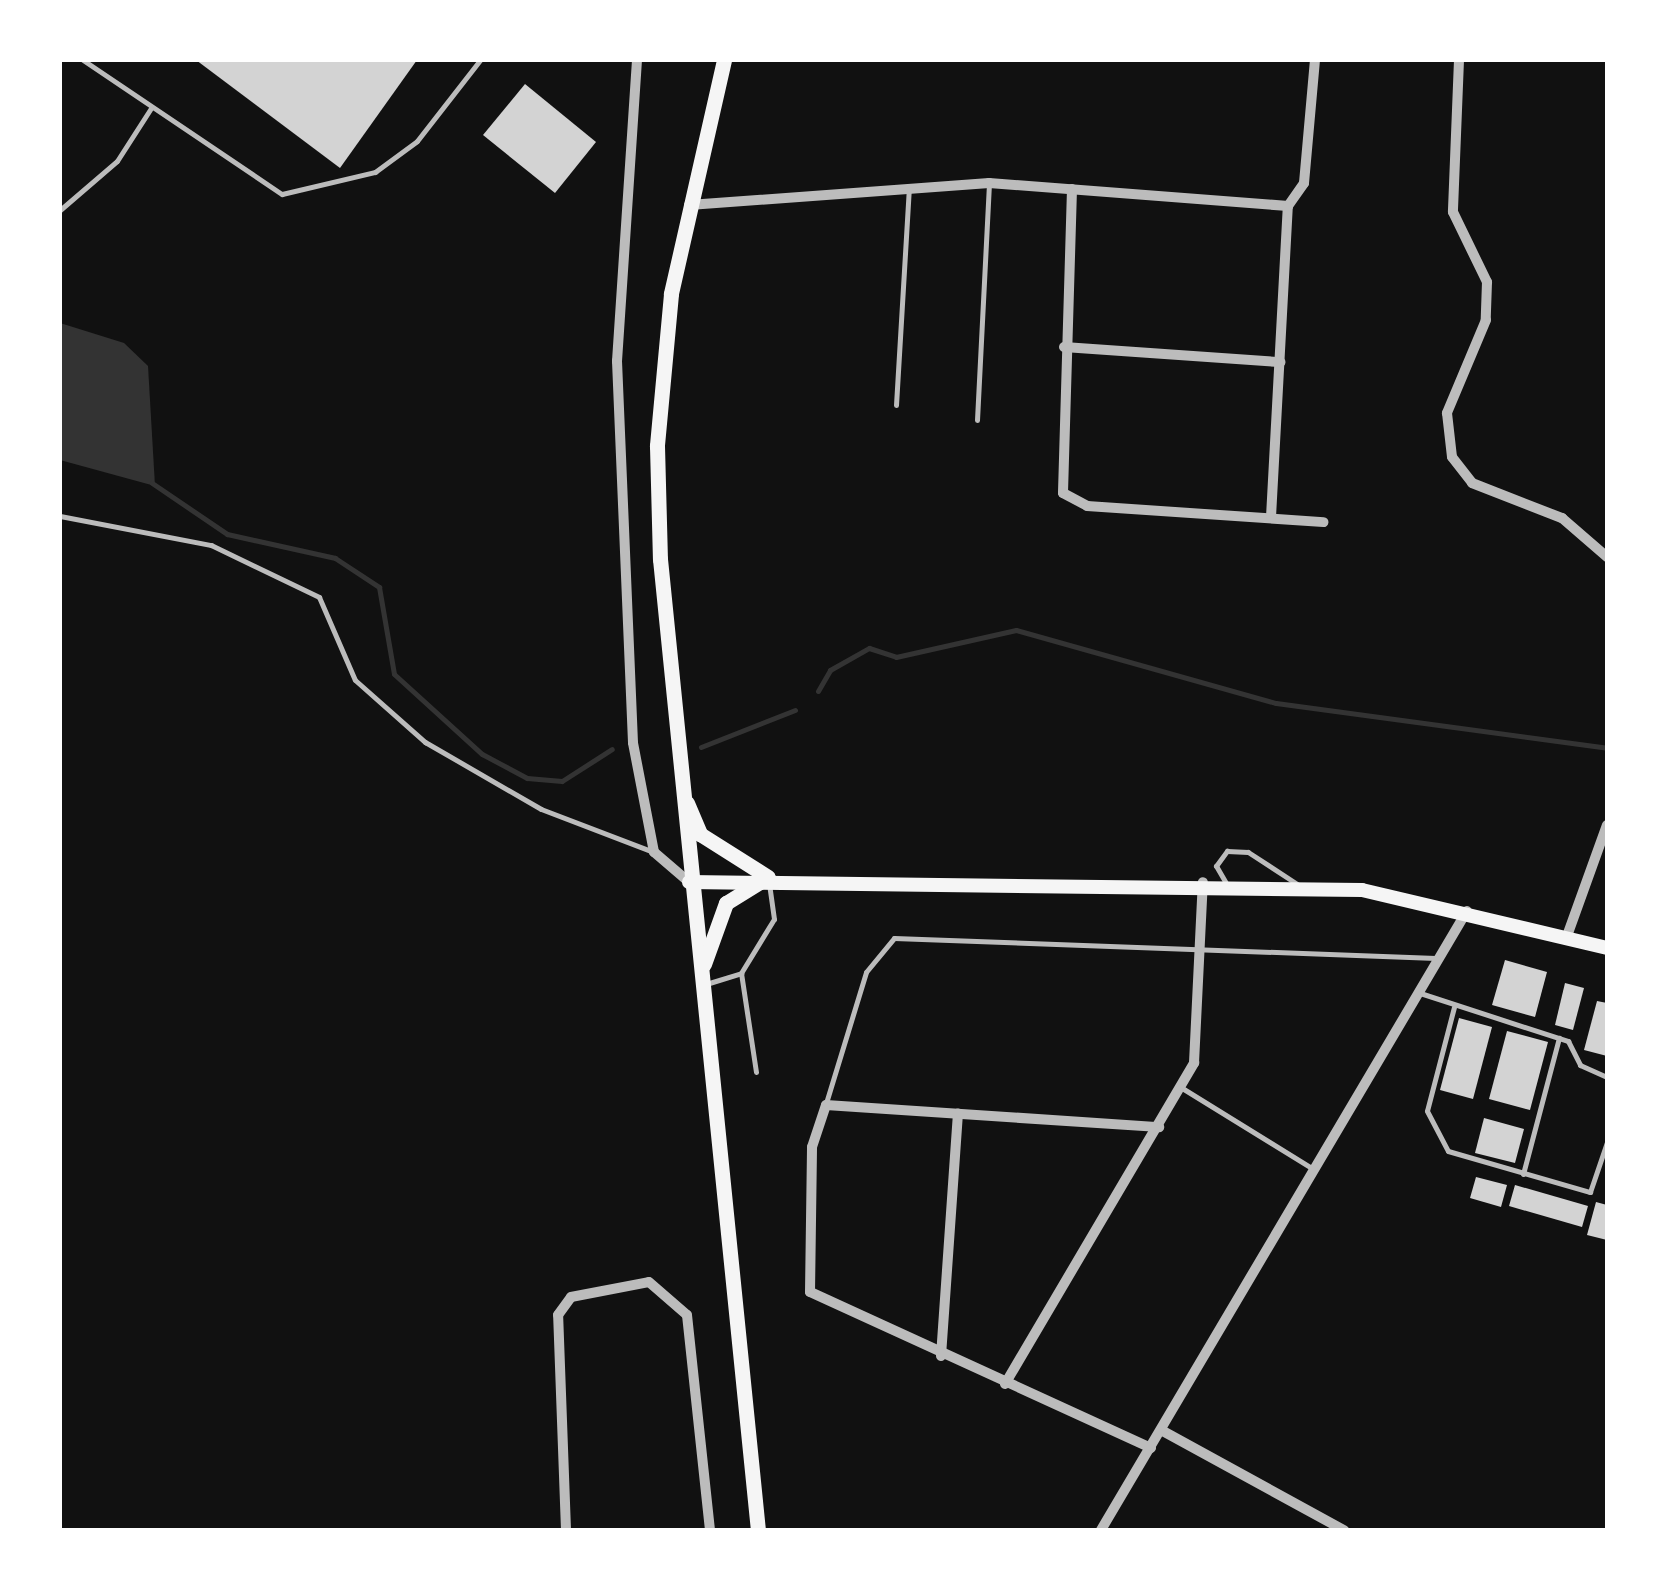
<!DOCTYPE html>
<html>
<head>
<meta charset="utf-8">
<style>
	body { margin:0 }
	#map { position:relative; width:1667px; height:1590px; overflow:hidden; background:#111; font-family:Cabin,sans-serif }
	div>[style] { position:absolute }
	.water>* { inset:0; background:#333 }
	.stream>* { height:5px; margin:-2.5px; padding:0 2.5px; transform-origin:2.5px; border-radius:2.5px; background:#333 }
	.building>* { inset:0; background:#d3d3d3 }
	.service>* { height:5px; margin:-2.5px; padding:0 2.5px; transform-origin:2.5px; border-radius:2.5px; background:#bcbcbc }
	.minor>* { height:10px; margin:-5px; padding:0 5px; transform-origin:5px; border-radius:5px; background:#bcbcbc }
	.secondary>* { height:14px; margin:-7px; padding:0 7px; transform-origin:7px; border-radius:7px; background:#f5f5f5 }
	.primary>* { height:15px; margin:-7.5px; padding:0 7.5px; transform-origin:7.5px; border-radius:7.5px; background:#f5f5f5 }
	span { translate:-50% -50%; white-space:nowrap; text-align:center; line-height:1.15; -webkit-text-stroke:8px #fff; paint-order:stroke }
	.frame { position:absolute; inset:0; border:62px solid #fff; pointer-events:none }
</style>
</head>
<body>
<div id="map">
	<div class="water">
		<div style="clip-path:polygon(60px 323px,124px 343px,148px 366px,155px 486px,60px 460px)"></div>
	</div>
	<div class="stream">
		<div style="left:152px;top:483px;width:91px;rotate:34.2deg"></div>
		<div style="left:227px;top:534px;width:111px;rotate:12.5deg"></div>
		<div style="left:335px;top:558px;width:53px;rotate:33.4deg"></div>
		<div style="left:379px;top:587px;width:88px;rotate:80.2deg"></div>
		<div style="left:394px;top:674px;width:119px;rotate:42.3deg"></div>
		<div style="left:482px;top:754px;width:51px;rotate:28.1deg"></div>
		<div style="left:527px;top:778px;width:35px;rotate:5deg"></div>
		<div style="left:562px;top:781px;width:59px;rotate:-32.6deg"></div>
		<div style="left:818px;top:691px;width:24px;rotate:-60deg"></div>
		<div style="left:830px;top:670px;width:45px;rotate:-29.4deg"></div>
		<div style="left:869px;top:648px;width:28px;rotate:18deg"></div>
		<div style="left:896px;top:657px;width:123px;rotate:-12.7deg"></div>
		<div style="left:1016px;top:630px;width:270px;rotate:15.7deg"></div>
		<div style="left:1276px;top:703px;width:334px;rotate:7.7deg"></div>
		<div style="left:701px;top:747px;width:101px;rotate:-21.5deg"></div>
	</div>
	<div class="building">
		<div style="clip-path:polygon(196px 60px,417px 60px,340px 168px)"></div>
		<div style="clip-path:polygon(525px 84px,596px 142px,555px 193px,483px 135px)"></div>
		<div style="clip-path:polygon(1505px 960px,1547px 972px,1535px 1017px,1492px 1005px)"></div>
		<div style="clip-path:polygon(1565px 983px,1584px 988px,1573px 1030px,1555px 1025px)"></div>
		<div style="clip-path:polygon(1597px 1001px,1607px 1003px,1607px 1056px,1584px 1050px)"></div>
		<div style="clip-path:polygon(1459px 1018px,1492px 1027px,1473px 1099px,1440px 1090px)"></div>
		<div style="clip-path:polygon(1507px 1031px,1548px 1042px,1530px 1110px,1489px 1099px)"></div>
		<div style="clip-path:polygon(1484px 1118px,1524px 1129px,1515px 1163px,1475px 1153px)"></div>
		<div style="clip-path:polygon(1476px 1177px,1507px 1185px,1501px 1207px,1470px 1198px)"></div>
		<div style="clip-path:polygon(1515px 1185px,1588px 1206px,1582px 1227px,1509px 1206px)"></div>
		<div style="clip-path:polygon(1596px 1202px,1607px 1205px,1607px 1240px,1587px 1235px)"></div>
	</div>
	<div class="service">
		<div style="left:83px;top:60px;width:240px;rotate:34deg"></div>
		<div style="left:282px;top:194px;width:96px;rotate:-13.3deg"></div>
		<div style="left:375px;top:172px;width:52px;rotate:-36.4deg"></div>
		<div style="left:417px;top:141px;width:103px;rotate:-52.1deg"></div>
		<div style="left:60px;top:210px;width:75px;rotate:-40.7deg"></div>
		<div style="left:117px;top:161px;width:63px;rotate:-57.3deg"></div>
		<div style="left:896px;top:405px;width:216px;rotate:-86.6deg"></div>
		<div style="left:977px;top:420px;width:237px;rotate:-87.1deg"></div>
		<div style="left:60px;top:516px;width:154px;rotate:10.9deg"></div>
		<div style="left:211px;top:545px;width:120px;rotate:25.7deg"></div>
		<div style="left:319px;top:597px;width:90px;rotate:66.6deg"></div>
		<div style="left:355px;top:680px;width:94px;rotate:41.5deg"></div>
		<div style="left:425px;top:742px;width:134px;rotate:30deg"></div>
		<div style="left:541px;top:809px;width:118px;rotate:20.9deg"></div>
		<div style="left:1226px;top:883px;width:20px;rotate:-120deg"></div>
		<div style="left:1216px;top:866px;width:19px;rotate:-54deg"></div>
		<div style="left:1227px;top:851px;width:21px;rotate:3deg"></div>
		<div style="left:1248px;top:852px;width:59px;rotate:33.1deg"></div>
		<div style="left:706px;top:984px;width:37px;rotate:-17deg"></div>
		<div style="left:1420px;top:993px;width:156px;rotate:18deg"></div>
		<div style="left:1568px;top:1041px;width:27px;rotate:63deg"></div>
		<div style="left:1580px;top:1065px;width:30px;rotate:24deg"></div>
		<div style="left:1454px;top:1007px;width:107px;rotate:104.6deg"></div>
		<div style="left:1427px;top:1111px;width:45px;rotate:62.3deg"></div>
		<div style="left:1448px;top:1151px;width:148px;rotate:16.1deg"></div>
		<div style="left:1590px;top:1192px;width:53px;rotate:-71.2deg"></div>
		<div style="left:756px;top:1072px;width:100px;rotate:-98.6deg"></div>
		<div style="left:741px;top:973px;width:63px;rotate:-58.6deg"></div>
		<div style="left:774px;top:919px;width:34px;rotate:-98deg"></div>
		<div style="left:1182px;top:1088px;width:154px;rotate:31.7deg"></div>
		<div style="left:826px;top:1103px;width:137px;rotate:-73deg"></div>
		<div style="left:866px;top:972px;width:44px;rotate:-50.5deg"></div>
		<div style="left:894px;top:938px;width:542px;rotate:2.11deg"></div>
		<div style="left:1523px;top:1174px;width:141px;rotate:-75.2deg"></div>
	</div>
	<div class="minor">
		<div style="left:637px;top:60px;width:302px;rotate:93.8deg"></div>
		<div style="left:617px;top:361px;width:382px;rotate:87.6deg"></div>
		<div style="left:633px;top:743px;width:111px;rotate:79.1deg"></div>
		<div style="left:654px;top:852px;width:46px;rotate:40.6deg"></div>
		<div style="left:1459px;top:60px;width:152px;rotate:92.3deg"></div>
		<div style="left:1453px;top:212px;width:78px;rotate:64.1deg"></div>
		<div style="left:1487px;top:282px;width:38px;rotate:92deg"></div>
		<div style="left:1486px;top:320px;width:101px;rotate:112.8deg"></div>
		<div style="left:1447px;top:413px;width:44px;rotate:83.5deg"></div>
		<div style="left:1452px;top:457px;width:33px;rotate:52deg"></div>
		<div style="left:1472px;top:483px;width:97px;rotate:21.3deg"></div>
		<div style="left:1562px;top:518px;width:60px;rotate:40.9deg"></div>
		<div style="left:1072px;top:189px;width:304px;rotate:91.7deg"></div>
		<div style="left:1063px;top:493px;width:27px;rotate:28deg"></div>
		<div style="left:1087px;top:506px;width:237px;rotate:3.9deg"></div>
		<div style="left:689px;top:205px;width:301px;rotate:-4.2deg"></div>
		<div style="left:989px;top:183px;width:300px;rotate:4.4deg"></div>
		<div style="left:1288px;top:206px;width:28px;rotate:-55deg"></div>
		<div style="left:1304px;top:183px;width:123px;rotate:-84.9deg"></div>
		<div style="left:1064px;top:347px;width:217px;rotate:4deg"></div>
		<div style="left:1271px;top:517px;width:311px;rotate:-86.9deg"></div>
		<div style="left:1567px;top:936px;width:118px;rotate:-70.2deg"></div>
		<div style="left:941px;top:1356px;width:243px;rotate:-86deg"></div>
		<div style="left:1005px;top:1384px;width:373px;rotate:-59.5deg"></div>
		<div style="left:1194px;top:1063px;width:181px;rotate:-87.2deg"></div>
		<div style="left:1161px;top:1430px;width:209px;rotate:28.7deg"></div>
		<div style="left:1151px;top:1448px;width:375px;rotate:-155.4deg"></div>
		<div style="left:810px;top:1292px;width:145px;rotate:-89.2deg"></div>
		<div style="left:812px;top:1147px;width:44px;rotate:-71.6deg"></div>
		<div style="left:826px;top:1105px;width:334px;rotate:3.8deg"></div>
		<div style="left:566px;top:1530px;width:215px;rotate:-92.1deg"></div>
		<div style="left:558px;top:1315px;width:22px;rotate:-54deg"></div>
		<div style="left:571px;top:1297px;width:79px;rotate:-10.9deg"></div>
		<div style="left:649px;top:1282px;width:50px;rotate:41deg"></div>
		<div style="left:687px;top:1315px;width:216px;rotate:83.9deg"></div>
		<div style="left:1101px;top:1530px;width:719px;rotate:-59.41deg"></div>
	</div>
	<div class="secondary">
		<div style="left:689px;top:882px;width:673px;rotate:0.68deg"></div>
		<div style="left:1362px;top:890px;width:252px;rotate:13.3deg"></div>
	</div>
	<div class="primary">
		<div style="left:724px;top:60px;width:240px;rotate:102.8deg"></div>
		<div style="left:671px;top:294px;width:153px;rotate:95.3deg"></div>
		<div style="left:657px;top:446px;width:113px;rotate:88.5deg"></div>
		<div style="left:660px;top:559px;width:976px;rotate:84.24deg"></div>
		<div style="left:687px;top:803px;width:34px;rotate:67deg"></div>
		<div style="left:700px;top:834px;width:80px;rotate:32.3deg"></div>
		<div style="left:704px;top:964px;width:65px;rotate:-70.2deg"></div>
		<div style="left:726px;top:903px;width:49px;rotate:-31.8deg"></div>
	</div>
	<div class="frame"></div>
</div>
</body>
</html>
